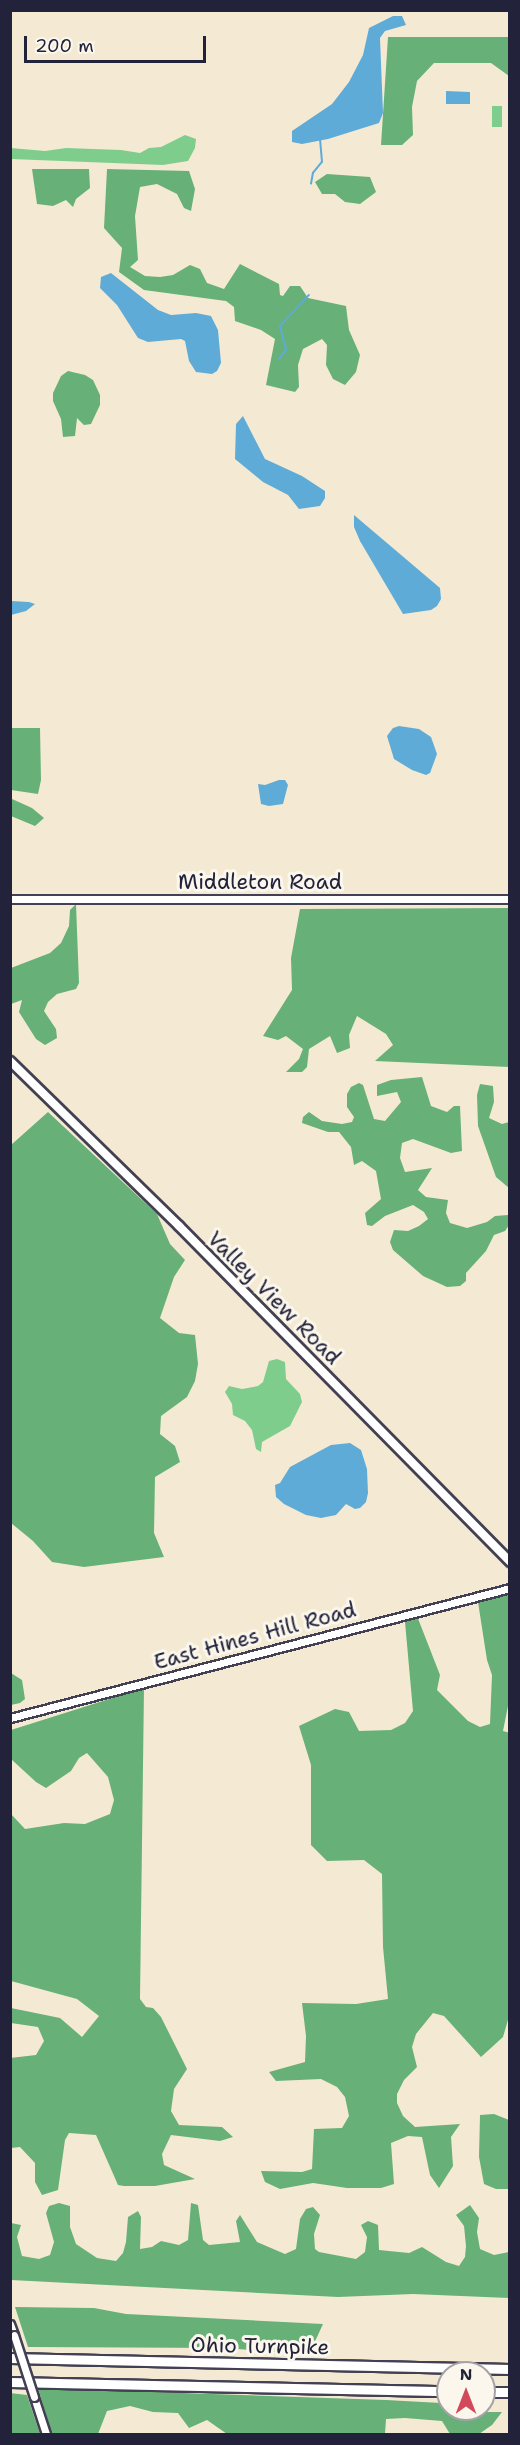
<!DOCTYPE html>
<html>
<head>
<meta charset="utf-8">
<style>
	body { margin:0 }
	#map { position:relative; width:520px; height:2445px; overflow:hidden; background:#f4ead3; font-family:"Shantell Sans",sans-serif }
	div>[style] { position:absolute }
	.green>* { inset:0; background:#7fcd8c }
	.forest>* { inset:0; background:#67b078 }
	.water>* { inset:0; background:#5fabd7 }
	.stream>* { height:1.5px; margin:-0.75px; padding:0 0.75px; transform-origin:0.75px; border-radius:0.75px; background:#5fabd7 }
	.roads { filter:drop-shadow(2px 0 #424052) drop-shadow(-2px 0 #424052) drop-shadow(0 2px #424052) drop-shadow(0 -2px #424052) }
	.tertiary>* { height:7px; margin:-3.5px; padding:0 3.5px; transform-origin:3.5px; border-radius:3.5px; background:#fff }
	.secondary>* { height:8px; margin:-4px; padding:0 4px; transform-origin:4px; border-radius:4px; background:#fff }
	.motorway>* { height:9px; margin:-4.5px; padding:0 4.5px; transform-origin:4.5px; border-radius:4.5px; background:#fff }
	.bridges { filter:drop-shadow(2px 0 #424052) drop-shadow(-2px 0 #424052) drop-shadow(0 2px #424052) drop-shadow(0 -2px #424052) }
	.tertiary-bridge>* { height:7px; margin:-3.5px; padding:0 3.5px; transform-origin:3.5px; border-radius:3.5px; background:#fff }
	span { translate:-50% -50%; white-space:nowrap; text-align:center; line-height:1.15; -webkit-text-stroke:6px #fbf7ec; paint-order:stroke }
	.street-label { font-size:21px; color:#22223b }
	.frame { position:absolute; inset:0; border:12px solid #22223b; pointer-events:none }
	.north { position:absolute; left:436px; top:2361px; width:60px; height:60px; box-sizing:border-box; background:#fbf7ec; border:2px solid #a4a2a5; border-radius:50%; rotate:0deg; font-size:16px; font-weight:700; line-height:24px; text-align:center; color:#22223b }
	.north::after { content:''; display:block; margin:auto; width:21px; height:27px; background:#d1495b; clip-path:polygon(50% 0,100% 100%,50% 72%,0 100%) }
	.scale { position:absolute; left:24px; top:36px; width:182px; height:27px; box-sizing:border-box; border:3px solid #22223b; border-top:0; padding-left:8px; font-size:18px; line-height:21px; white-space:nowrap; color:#22223b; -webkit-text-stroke:4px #fbf7ec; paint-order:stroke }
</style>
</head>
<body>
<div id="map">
	<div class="green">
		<div style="clip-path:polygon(492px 106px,502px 106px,502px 127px,492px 127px)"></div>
		<div style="clip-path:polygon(185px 135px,196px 139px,195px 148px,188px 161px,163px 165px,11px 159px,11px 148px,45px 151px,66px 148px,121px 150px,140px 153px,149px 148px,161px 147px)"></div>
		<div style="clip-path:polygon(277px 1359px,285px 1362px,286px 1379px,300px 1394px,302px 1402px,290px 1426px,262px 1442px,261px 1452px,256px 1449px,252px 1430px,245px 1421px,233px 1415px,232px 1404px,225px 1392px,229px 1386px,242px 1389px,258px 1386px,263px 1382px,269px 1361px)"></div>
	</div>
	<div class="forest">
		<div style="clip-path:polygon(388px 37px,509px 37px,509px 76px,491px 63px,434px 63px,417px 81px,412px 107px,413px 135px,402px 145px,381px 145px)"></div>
		<div style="clip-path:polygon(32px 169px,89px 169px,90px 188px,76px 199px,73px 207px,66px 200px,53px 206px,37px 204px)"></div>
		<div style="clip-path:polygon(107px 169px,189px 171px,195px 189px,191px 211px,184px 208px,177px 194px,157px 184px,140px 187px,135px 216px,138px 260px,130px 267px,145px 276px,160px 277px,173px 275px,190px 265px,200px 269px,207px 283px,224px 289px,240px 264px,279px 284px,280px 295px,283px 296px,290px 286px,300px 286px,308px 298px,346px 306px,349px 330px,360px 355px,356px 372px,345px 385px,333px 379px,326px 365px,327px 345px,322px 339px,303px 349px,298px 365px,299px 387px,295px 392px,266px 385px,275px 339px,261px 330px,235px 321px,234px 307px,226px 301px,144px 290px,119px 272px,122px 248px,104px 228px)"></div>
		<div style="clip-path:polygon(327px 174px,370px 177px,376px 192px,360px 204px,345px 202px,335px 194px,322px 194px,315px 182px)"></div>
		<div style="clip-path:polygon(68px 371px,85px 375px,93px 380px,100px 395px,100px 405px,91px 424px,84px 425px,77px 418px,75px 436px,63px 437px,61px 419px,53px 401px,53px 393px,61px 376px)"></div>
		<div style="clip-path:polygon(11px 728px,40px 728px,41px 780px,38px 794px,11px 790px)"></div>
		<div style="clip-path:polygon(11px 790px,12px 799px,32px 808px,44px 818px,35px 826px,11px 816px)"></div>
		<div style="clip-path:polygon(76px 904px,79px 983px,76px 989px,57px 994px,48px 1002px,44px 1011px,56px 1029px,57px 1038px,45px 1045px,36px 1039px,19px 1012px,22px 1000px,11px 1004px,11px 968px,50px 953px,61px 943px,69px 926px,70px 910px)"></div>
		<div style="clip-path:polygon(509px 908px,509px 1067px,375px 1061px,393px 1045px,386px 1034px,357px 1016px,349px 1035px,350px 1048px,337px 1053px,330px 1036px,309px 1049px,307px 1067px,302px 1072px,286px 1072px,299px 1059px,303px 1049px,286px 1036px,278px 1040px,263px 1036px,292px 990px,291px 958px,300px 909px)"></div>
		<div style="clip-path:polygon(422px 1077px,431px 1106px,447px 1112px,454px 1106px,460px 1106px,462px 1151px,451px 1153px,413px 1139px,402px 1143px,400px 1158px,405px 1172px,432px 1168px,418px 1190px,426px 1197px,448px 1200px,446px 1213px,450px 1223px,467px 1228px,487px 1222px,495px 1216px,508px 1215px,509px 1218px,509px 1225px,505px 1231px,494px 1235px,486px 1251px,466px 1273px,466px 1281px,460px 1286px,447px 1287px,423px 1276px,393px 1250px,390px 1242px,394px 1230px,408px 1231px,419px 1226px,428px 1219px,424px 1212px,413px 1205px,385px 1216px,372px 1226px,367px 1225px,365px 1213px,381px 1199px,376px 1171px,362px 1161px,354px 1165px,351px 1147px,339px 1132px,328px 1132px,302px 1123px,303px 1117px,309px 1112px,322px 1121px,342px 1124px,352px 1122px,354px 1117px,347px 1107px,347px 1094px,351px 1087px,359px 1083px,363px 1085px,374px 1119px,385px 1121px,401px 1102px,397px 1092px,377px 1096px,377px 1085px,391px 1080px)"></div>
		<div style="clip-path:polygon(480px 1084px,493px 1086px,494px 1102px,489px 1118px,502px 1124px,509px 1122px,509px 1188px,496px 1177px,478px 1126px,477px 1095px)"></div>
		<div style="clip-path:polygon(48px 1112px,157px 1214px,170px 1244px,185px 1260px,174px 1277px,160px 1318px,179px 1333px,195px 1335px,198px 1364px,195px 1381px,187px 1397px,161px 1416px,160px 1434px,175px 1446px,180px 1462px,155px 1477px,154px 1533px,164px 1557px,84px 1567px,52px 1562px,33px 1541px,11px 1523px,11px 1145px)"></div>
		<div style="clip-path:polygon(509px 1594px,510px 1696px,503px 1731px,510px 1733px,510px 2013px,503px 2037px,481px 2057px,444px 2016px,433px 2013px,416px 2034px,412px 2047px,417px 2067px,404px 2080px,397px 2094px,397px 2103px,403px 2116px,415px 2127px,460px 2124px,451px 2137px,453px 2166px,439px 2188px,430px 2175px,422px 2137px,408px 2136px,391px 2143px,394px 2184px,381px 2188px,347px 2188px,313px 2183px,280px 2189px,265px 2182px,261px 2171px,302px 2172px,312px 2169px,314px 2129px,342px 2128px,349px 2116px,345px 2097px,337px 2087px,321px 2079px,276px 2081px,269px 2072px,305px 2062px,306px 2036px,302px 2003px,356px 2004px,388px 1999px,383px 1947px,382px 1874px,364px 1860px,327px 1861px,311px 1845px,311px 1765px,299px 1726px,335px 1709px,349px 1712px,359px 1731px,391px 1730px,405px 1723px,413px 1711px,405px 1622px,417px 1616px,440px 1675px,437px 1690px,468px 1721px,480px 1727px,490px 1724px,492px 1675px,487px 1660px,478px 1602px)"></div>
		<div style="clip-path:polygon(11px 1673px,22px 1680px,25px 1699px,20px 1703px,11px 1705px)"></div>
		<div style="clip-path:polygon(144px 1688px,140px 1999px,146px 2007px,153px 2008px,161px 2017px,187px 2069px,174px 2089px,171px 2111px,179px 2125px,222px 2127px,233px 2137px,220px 2141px,171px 2135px,162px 2154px,164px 2165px,195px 2179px,155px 2186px,124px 2186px,118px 2185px,96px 2135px,69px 2133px,65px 2140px,58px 2190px,42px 2195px,35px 2182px,35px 2163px,20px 2147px,11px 2148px,10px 2058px,36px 2055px,44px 2041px,38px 2027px,11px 2023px,11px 2008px,60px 2018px,82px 2037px,99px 2016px,77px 1999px,11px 1981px,11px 1814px,25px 1829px,64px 1823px,85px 1824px,110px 1814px,114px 1800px,108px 1777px,87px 1753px,79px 1758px,71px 1771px,46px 1788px,36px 1782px,11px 1759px,11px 1730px)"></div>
		<div style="clip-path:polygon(494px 2114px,509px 2120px,509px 2189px,496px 2189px,484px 2184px,479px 2157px,480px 2115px)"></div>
		<div style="clip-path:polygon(59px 2203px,70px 2206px,70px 2227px,76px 2244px,97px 2258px,116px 2261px,123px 2253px,126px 2242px,128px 2217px,138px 2211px,141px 2217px,140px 2249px,152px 2247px,161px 2241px,179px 2245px,188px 2240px,191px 2203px,198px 2205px,203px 2240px,209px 2245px,240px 2242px,236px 2221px,240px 2215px,257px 2242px,285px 2254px,296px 2249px,300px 2219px,306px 2209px,313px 2207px,320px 2215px,314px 2234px,315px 2249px,319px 2252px,356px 2259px,365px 2252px,367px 2237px,361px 2225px,368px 2221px,378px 2225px,379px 2250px,409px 2253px,422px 2247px,446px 2262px,459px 2266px,465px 2257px,466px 2246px,464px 2226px,456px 2215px,470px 2205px,479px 2218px,477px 2232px,480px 2249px,494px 2255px,509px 2252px,509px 2298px,413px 2294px,338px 2297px,11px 2280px,11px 2223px,21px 2225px,17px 2237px,22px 2256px,39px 2259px,50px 2255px,54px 2242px,46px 2213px,49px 2206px)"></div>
		<div style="clip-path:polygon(15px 2307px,94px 2308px,126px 2314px,323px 2324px,312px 2348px,301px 2354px,226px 2348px,28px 2347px)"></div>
		<div style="clip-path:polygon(38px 2388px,386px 2400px,441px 2403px,448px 2409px,461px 2412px,502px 2412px,492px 2425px,479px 2434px,450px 2434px,442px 2421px,405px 2418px,386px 2419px,385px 2434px,227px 2434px,207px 2420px,189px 2428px,178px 2413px,153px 2412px,130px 2406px,107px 2411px,98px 2434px,52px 2434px)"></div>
		<div style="clip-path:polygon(10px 2393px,27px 2395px,40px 2434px,11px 2434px)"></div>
	</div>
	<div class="water">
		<div style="clip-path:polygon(393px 16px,402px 16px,406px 25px,385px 31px,380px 38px,383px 113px,379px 123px,328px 139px,302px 144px,292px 142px,292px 131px,332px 104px,349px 82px,363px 55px,369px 28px)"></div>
		<div style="clip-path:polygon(446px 91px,470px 92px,470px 104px,446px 104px)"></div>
		<div style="clip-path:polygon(111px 273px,158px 310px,171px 315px,196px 313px,211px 316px,218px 330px,221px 363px,217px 371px,212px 374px,196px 372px,189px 361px,185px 341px,181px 339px,148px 342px,138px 338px,117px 305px,100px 288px,101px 277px)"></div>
		<div style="clip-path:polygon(243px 416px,265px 459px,302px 476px,325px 491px,325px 498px,320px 506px,299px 509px,288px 495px,263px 482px,235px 459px,236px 424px)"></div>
		<div style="clip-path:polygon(354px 515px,440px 588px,441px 599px,437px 606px,431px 610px,403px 614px,360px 541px,354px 527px)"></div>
		<div style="clip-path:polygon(11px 601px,29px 602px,35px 604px,26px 611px,11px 615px)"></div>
		<div style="clip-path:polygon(399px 726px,419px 729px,431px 737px,437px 754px,430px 773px,426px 775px,412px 770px,394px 759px,387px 736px,393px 728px)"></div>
		<div style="clip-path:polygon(279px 780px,285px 780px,288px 785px,283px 804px,269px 806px,261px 804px,258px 784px,265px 785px)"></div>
		<div style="clip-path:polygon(350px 1443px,361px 1450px,367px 1469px,368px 1493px,366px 1502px,360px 1508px,355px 1509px,346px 1504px,336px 1515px,321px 1518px,306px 1515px,284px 1504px,276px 1497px,275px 1485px,280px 1483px,290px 1467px,331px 1445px)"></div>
	</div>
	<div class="stream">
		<div style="left:311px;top:184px;width:11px;rotate:-80deg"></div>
		<div style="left:313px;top:173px;width:14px;rotate:-51deg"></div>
		<div style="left:322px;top:162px;width:21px;rotate:-95deg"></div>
		<div style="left:279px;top:359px;width:11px;rotate:-52deg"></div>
		<div style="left:286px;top:350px;width:25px;rotate:-104deg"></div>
		<div style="left:280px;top:326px;width:42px;rotate:-46.9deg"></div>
	</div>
	<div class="roads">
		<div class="tertiary">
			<div style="left:10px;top:899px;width:500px"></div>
			<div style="left:10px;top:1718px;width:517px;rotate:-14.57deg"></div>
			<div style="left:10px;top:2324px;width:12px;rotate:70deg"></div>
			<div style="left:34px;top:2397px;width:39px;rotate:72deg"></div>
		</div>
		<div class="secondary">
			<div style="left:10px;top:1061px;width:236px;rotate:44.3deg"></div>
			<div style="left:179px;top:1226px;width:472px;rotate:45.4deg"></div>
		</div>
		<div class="motorway">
			<div style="left:10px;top:2358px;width:500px;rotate:1.26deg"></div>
			<div style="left:10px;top:2382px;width:438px;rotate:1.2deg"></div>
			<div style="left:484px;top:2392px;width:26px"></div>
		</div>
	</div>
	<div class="bridges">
		<div class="tertiary-bridge">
			<div style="left:14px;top:2335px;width:65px;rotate:72.1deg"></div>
		</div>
	</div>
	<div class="street-label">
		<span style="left:260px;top:882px">Middleton Road</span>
		<span style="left:274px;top:1298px;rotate:45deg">Valley View Road</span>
		<span style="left:255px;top:1636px;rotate:-15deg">East Hines Hill Road</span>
		<span style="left:260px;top:2346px;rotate:1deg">Ohio Turnpike</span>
	</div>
	<div class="frame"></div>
	<div class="north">N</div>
	<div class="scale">200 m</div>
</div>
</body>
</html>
